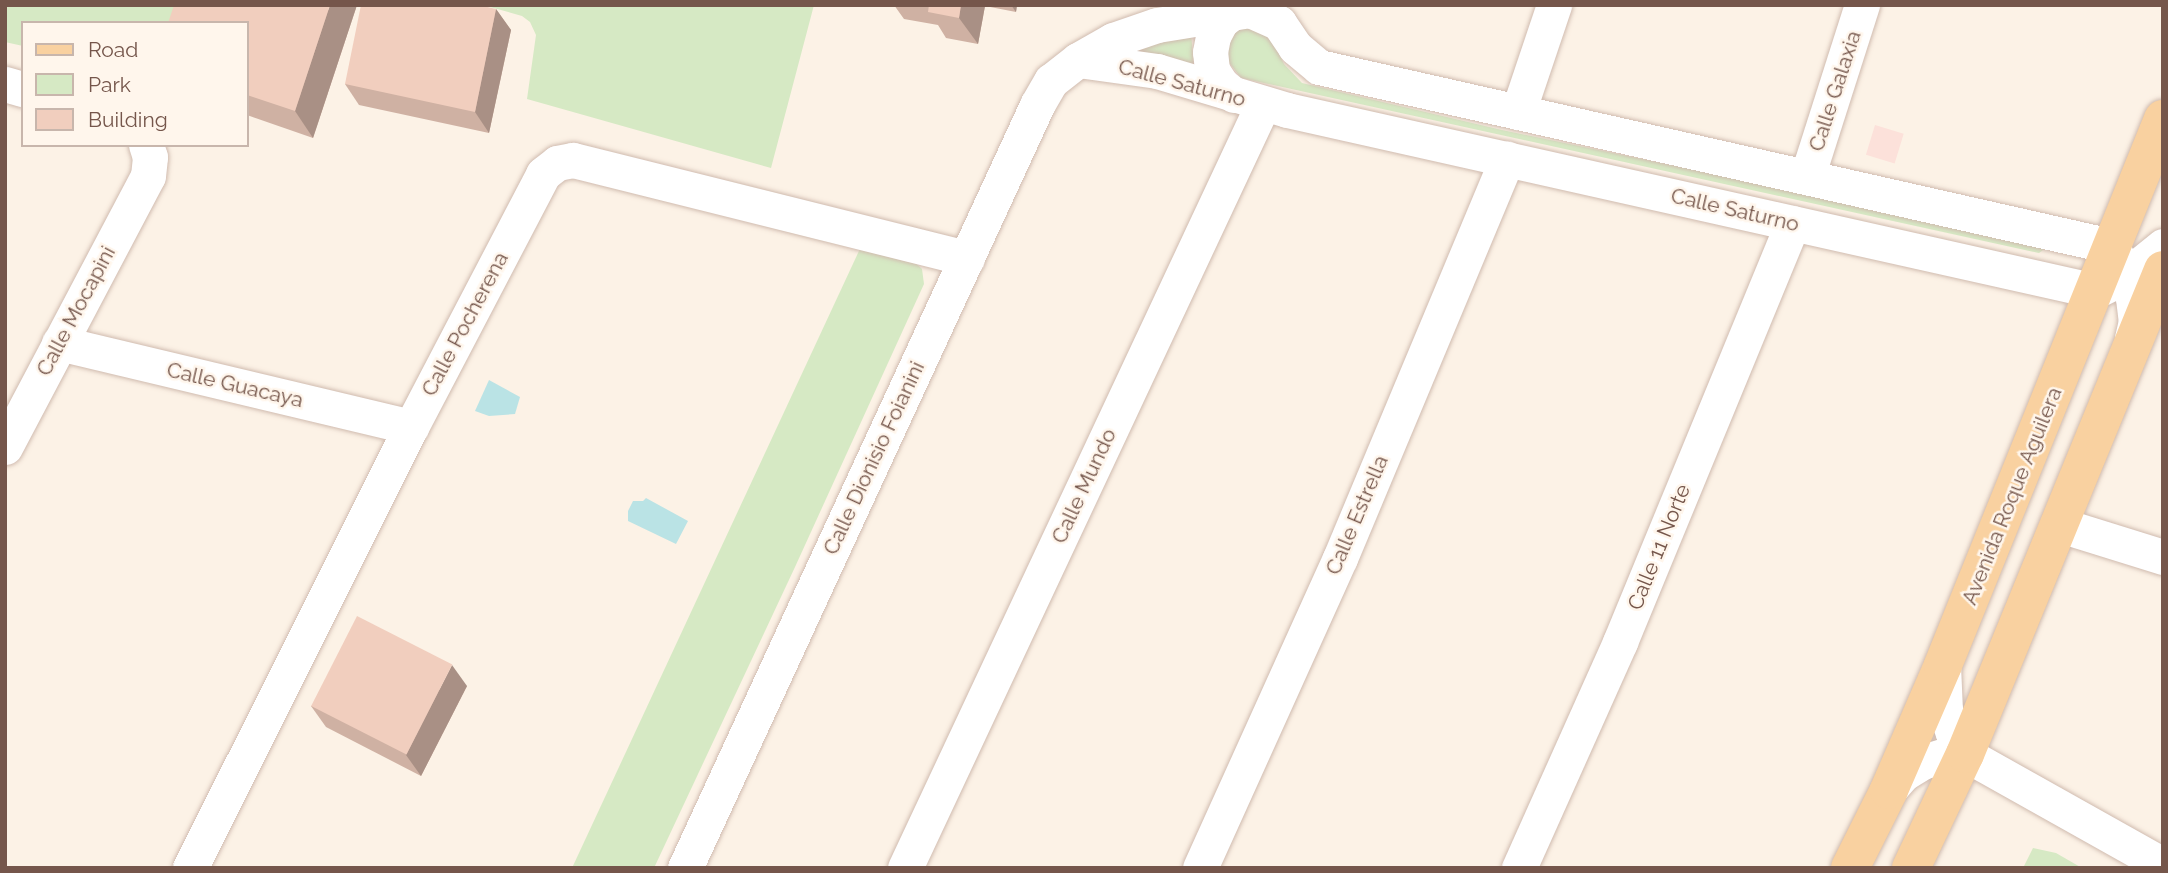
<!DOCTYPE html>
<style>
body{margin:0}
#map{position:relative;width:2168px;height:873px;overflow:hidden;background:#fcf2e6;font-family:Raleway,sans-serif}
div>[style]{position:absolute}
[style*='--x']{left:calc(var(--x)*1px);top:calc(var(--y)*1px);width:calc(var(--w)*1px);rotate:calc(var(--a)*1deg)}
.commercial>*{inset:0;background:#fce1da;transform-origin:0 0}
.green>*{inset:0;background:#d6e9c4}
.water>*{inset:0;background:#bae3e5}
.roads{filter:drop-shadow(0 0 2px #d0bbaf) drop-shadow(0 0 2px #d0bbaf)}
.minor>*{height:35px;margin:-17.5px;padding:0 17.5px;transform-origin:17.5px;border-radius:17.5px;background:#fff}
.major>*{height:38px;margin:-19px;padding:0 19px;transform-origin:19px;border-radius:19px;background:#f9d1a0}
.wall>*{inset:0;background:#cfb1a3}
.shaded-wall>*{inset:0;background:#a99085}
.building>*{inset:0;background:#f1cebe;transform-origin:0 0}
span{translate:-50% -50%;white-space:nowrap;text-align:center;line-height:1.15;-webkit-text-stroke:5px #fff6ec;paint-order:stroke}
.street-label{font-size:21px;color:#75564b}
.frame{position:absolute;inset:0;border:7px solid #75564b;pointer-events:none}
.legend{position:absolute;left:21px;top:21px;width:228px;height:126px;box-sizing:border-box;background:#fff6ec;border:2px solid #c8b6ac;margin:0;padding:9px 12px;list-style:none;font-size:21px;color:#75564b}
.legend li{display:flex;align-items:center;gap:14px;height:35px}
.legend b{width:35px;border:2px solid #c8b6ac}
</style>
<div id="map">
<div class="commercial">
<div style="left:1875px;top:125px;width:30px;height:31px;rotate:17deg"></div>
</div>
<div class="green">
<div style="clip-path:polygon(5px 5px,189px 5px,184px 23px,23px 23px,23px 46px,5px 42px)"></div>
<div style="clip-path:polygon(483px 5px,814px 5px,771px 168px,527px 99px,536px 35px,530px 22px,522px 16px)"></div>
<div style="clip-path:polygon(1253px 24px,1272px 40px,1284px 64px,1302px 83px,1502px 130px,2037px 241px,2046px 248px,2039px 253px,1241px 78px,1228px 61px,1225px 49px,1234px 28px)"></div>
<div style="clip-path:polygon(1191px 33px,1194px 67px,1141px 53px,1137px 49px)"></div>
<div style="clip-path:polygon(865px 238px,901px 249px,922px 269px,924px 284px,795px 567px,654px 868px,572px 868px)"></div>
<div style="clip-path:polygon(2033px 848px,2056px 853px,2082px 868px,2023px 868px)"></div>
</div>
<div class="water">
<div style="clip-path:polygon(489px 380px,520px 397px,515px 414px,489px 416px,475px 411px)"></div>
<div style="clip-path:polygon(646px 498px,688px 521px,676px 544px,628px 521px,628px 511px,633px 501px,643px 501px)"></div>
</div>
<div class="roads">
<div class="minor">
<div style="--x:1078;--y:60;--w:80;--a:7.9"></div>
<div style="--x:1157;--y:71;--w:136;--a:16.7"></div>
<div style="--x:1287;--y:110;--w:829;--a:12.61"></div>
<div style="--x:2096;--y:291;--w:35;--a:-27"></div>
<div style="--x:2127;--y:275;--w:46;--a:-38.9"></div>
<div style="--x:5;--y:84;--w:19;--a:16"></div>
<div style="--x:1234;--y:95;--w:17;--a:-140"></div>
<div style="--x:1221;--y:84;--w:17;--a:-123"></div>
<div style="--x:1212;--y:70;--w:18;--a:-96"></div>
<div style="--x:1210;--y:52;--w:16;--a:-79"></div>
<div style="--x:1213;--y:36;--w:17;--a:-62"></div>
<div style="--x:1221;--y:21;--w:26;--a:-37"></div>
<div style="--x:1518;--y:112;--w:113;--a:-71.4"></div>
<div style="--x:1807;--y:177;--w:181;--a:-72.3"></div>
<div style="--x:59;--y:343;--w:362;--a:13.4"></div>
<div style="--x:5;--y:447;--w:306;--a:-62.2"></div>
<div style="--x:148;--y:176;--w:19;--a:-84"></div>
<div style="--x:150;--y:157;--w:13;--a:-108"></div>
<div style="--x:2060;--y:525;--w:108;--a:17.3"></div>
<div style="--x:1943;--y:665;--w:45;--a:87.5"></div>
<div style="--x:1945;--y:710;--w:24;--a:71"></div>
<div style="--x:1953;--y:733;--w:24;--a:60"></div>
<div style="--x:1965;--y:754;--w:227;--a:29.3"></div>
<div style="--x:1889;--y:790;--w:21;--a:-49"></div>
<div style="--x:1903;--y:774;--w:22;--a:-32"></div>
<div style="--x:1922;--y:762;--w:22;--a:-16"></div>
<div style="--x:1943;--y:756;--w:22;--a:-5"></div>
<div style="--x:190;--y:868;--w:493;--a:-63.4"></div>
<div style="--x:411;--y:427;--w:285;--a:-62.4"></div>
<div style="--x:543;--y:174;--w:18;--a:-38"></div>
<div style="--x:557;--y:163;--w:16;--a:-11"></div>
<div style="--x:573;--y:160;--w:406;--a:14"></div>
<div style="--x:685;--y:868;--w:840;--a:-65.23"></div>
<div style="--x:1037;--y:105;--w:28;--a:-60"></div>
<div style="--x:1051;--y:81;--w:34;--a:-38"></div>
<div style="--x:1078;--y:60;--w:40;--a:-29.7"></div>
<div style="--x:1113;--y:40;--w:46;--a:-18.8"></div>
<div style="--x:1157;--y:25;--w:94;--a:-9.2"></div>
<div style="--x:1250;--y:10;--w:32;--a:24"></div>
<div style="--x:1279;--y:23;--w:29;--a:56"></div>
<div style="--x:1295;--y:47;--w:31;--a:40"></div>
<div style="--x:1319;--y:67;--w:812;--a:12.74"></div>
<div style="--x:2111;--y:246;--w:33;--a:61"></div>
<div style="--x:2127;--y:275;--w:24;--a:75"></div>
<div style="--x:2133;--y:298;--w:23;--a:83"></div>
<div style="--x:2136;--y:321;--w:18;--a:103"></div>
<div style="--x:905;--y:868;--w:844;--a:-64.89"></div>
<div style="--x:1200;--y:868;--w:340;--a:-65.7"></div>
<div style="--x:1340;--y:558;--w:433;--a:-67.3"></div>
<div style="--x:1519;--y:868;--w:248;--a:-65.9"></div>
<div style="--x:1620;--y:642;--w:453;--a:-67.6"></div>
</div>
<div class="major">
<div style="--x:1850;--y:868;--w:87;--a:-63.4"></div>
<div style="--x:1889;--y:790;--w:136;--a:-66.6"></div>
<div style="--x:1943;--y:665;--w:589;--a:-68.05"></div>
<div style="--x:1911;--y:868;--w:126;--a:-64.7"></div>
<div style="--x:1965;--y:754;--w:523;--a:-67.75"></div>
</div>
</div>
<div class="wall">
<div style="clip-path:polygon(357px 5px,313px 138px,247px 115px,247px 23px)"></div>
<div style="clip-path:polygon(894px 5px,1017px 5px,1016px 12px,985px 6px,978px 44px,946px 38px,938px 25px,904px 19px)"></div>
<div style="clip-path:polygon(496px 9px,511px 30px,489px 133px,359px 105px,345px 84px)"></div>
<div style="clip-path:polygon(467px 686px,421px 776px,326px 727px,311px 706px)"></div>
</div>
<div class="shaded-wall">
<div style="clip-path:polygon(330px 5px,357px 5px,313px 138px,295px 111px)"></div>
<div style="clip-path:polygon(961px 5px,985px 6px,978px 44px,959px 18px)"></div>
<div style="clip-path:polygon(1011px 5px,1017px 5px,1016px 12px)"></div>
<div style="clip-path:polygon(496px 9px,511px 30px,489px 133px,475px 112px)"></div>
<div style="clip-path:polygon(452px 665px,467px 686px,421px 776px,406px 755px)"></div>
</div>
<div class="building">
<div style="clip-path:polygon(174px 5px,330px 5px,295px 111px,247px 95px,247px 23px,168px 23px)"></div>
<div style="clip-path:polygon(361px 5px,479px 5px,496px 9px,475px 112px,345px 84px)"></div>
<div style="clip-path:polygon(929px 5px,961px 5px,959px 18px,928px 12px)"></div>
<div style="left:357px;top:616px;width:107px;height:101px;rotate:27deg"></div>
</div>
<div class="street-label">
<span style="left:1182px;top:83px;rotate:15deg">Calle Saturno</span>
<span style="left:1835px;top:91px;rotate:-72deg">Calle Galaxia</span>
<span style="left:1735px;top:210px;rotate:13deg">Calle Saturno</span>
<span style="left:76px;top:311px;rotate:-62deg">Calle Mocapini</span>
<span style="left:465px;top:324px;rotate:-62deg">Calle Pocherena</span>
<span style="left:235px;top:385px;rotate:13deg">Calle Guacaya</span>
<span style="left:874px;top:458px;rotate:-65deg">Calle Dionisio Foianini</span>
<span style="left:1084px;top:486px;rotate:-65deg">Calle Mundo</span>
<span style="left:2012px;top:496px;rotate:-68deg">Avenida Roque Aguilera</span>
<span style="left:1357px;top:515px;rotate:-67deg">Calle Estrella</span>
<span style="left:1659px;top:547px;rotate:-68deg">Calle 11 Norte</span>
</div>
<div class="frame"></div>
<ul class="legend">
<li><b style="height:9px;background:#f9d1a0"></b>Road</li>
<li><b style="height:19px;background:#d6e9c4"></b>Park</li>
<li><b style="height:19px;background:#f1cebe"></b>Building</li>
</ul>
</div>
